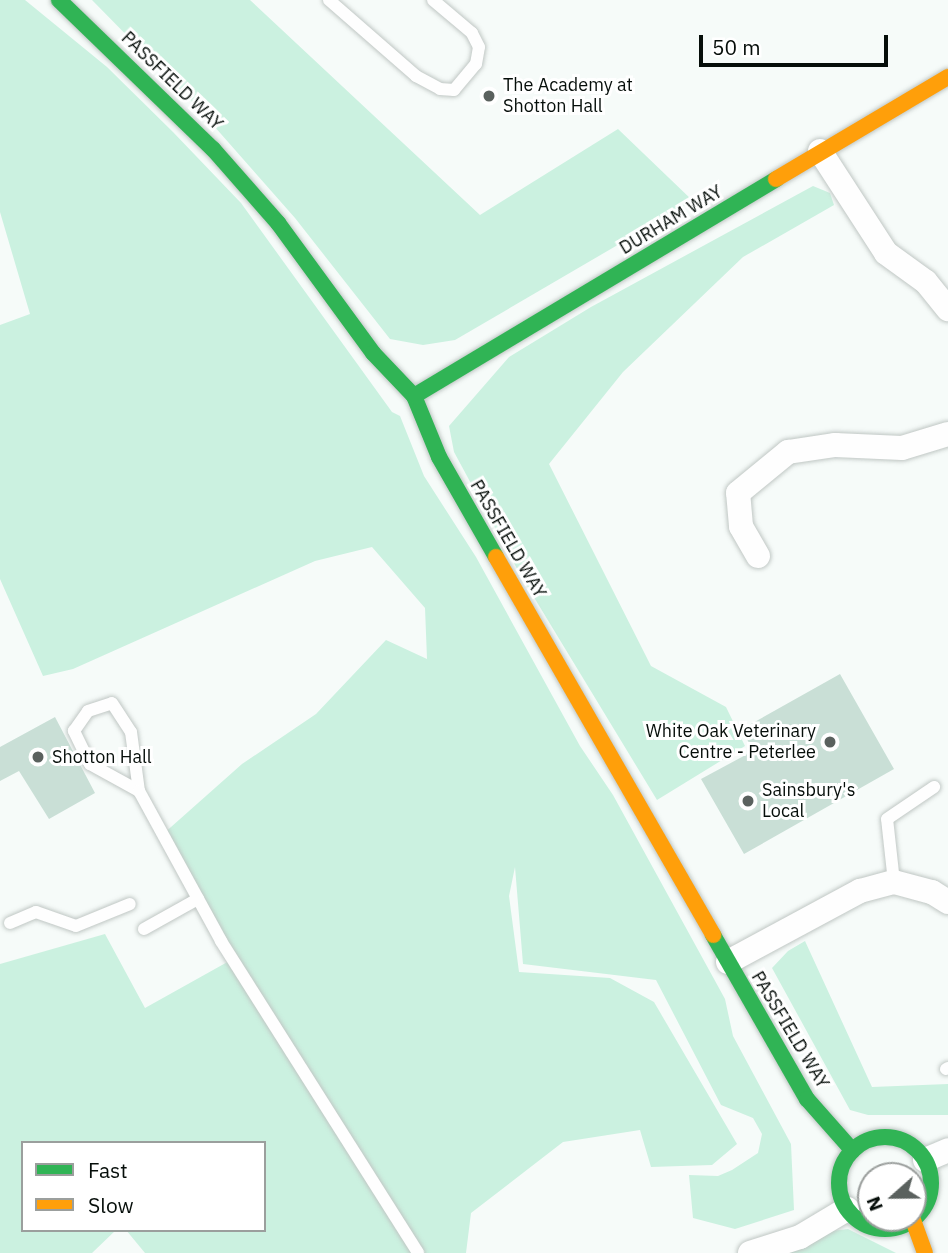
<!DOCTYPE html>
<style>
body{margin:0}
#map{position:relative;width:948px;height:1253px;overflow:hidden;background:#f6fbf9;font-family:"IBM Plex Sans",sans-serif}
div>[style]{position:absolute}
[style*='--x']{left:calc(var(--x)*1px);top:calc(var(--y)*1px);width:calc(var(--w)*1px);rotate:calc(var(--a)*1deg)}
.green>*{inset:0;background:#cbf1e0}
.building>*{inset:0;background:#c9dfd6}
.roads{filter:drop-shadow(0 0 2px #c0c7c4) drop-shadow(0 0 2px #c0c7c4)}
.lane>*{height:12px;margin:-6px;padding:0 6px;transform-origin:6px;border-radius:6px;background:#fefefe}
.street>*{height:24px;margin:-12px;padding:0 12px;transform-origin:12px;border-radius:12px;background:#fefefe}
.fast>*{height:16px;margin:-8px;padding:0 8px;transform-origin:8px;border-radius:8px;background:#30b455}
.fast>.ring{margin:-8px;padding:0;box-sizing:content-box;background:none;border:16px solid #30b455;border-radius:50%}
.slow>*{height:16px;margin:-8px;padding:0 8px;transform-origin:8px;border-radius:8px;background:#ff9f0a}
.dots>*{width:19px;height:19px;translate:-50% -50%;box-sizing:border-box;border:4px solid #fff;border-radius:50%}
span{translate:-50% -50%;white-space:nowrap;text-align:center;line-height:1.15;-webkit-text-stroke:6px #fff;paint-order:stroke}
.street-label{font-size:18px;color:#060e0a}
.poi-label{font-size:18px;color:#060e0a}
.left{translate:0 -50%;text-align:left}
.right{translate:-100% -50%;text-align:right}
.legend{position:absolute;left:21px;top:1141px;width:245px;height:91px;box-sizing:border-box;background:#fff;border:2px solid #9b9f9d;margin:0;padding:9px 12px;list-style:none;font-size:21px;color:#060e0a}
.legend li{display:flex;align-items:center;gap:14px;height:35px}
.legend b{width:35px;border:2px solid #9b9f9d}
.north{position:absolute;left:857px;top:1162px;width:70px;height:70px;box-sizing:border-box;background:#fff;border:2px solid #9b9f9d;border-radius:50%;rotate:249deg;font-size:19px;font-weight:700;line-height:28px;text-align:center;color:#060e0a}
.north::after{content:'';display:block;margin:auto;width:24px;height:32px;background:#5a615e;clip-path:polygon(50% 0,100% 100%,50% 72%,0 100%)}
.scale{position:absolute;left:699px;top:35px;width:189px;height:32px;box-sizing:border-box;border:4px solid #060e0a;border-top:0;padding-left:9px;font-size:21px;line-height:24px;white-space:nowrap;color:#060e0a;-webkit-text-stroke:5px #fff;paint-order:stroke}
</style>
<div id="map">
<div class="green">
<div style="clip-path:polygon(0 0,25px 0,107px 67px,173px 132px,241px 203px,392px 412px,400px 416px,424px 476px,476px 557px,580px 746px,613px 795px,725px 999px,733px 1036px,791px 1144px,794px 1210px,735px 1229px,693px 1218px,689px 1175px,718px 1176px,732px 1170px,758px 1153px,762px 1134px,753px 1118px,721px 1105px,656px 980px,523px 964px,515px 867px,509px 896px,519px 972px,610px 978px,654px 1002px,737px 1144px,712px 1165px,651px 1167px,640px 1130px,563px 1142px,471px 1213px,466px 1253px,145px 1253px,126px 1230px,264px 1230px,264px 1143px,23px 1143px,23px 1230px,116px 1230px,92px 1253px,0 1253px,0 964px,105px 934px,145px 1008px,231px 960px,162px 835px,242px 764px,316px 714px,386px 640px,427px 659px,425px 608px,372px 547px,315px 561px,73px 669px,43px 676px,0 579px,0 325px,30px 314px,0 212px)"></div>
<div style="clip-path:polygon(92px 0,250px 0,480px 215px,618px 129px,693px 201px,455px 340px,423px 345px,390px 339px,295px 218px,199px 109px)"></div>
<div style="clip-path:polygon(813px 186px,830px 193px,834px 205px,743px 257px,623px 372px,549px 464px,651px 666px,726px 707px,745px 746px,657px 800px,521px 576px,454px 452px,449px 426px,509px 357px,591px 307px)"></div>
<div style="clip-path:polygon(805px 941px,872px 1087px,948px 1084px,948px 1115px,868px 1115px,850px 1110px,772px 968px,788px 951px)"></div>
<div style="clip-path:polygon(848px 1229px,896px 1253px,783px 1253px,832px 1231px)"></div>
</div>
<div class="building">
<div style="clip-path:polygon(840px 674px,894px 769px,744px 854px,701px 779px,753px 751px,742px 729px)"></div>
<div style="clip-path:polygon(55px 717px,95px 793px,49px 819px,19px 771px,0 781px,0 747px)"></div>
</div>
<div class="roads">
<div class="lane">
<div style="--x:329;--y:0;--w:116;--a:41.1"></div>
<div style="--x:416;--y:76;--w:27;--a:28"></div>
<div style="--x:440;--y:89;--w:14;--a:4"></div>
<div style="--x:454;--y:90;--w:34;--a:-50"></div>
<div style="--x:476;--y:64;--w:17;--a:-80"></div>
<div style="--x:479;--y:47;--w:16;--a:-117"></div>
<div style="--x:472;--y:33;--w:51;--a:-139.8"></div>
<div style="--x:139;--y:791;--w:56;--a:-151.1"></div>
<div style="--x:90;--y:764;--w:37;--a:-116"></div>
<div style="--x:74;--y:731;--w:24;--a:-55"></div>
<div style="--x:88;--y:711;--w:25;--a:-18"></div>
<div style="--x:112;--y:703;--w:35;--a:57"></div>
<div style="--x:131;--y:732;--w:60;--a:82.3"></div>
<div style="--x:139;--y:791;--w:171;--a:61.3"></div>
<div style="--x:221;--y:941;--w:369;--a:57.7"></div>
<div style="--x:894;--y:882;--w:63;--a:-96.3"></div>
<div style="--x:887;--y:819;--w:57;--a:-34.2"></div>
<div style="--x:10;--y:923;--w:28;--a:-23"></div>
<div style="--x:36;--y:912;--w:42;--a:19.3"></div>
<div style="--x:76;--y:926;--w:58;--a:-22.2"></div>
<div style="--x:144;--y:929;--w:62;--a:-29.1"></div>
<div style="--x:946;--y:1069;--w:2;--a:-27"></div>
</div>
<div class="street">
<div style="--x:820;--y:151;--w:121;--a:57.1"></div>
<div style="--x:886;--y:253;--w:49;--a:35.9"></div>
<div style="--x:926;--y:282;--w:35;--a:51"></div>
<div style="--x:758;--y:556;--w:34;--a:-120"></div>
<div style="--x:741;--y:526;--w:33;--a:-95"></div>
<div style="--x:738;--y:493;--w:65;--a:-39.4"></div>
<div style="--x:788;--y:452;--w:48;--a:-8.5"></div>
<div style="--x:835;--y:445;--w:67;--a:2.6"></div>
<div style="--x:902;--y:448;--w:48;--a:-16.9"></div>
<div style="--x:728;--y:962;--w:150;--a:-28.3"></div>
<div style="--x:860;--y:891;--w:35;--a:-15"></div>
<div style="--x:894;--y:882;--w:39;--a:15"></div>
<div style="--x:932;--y:892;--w:19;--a:32"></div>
<div style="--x:925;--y:1160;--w:25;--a:-23"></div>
<div style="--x:750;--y:1253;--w:52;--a:-17.7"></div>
<div style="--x:800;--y:1237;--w:55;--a:-30.8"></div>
</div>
<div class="fast">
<div style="--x:59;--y:0;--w:214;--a:44.1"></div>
<div style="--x:213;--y:149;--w:98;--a:48.7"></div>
<div style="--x:278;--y:223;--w:161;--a:53.8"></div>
<div style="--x:373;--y:353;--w:59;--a:46.4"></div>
<div style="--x:414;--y:396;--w:66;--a:67.7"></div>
<div style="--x:439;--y:457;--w:115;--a:60.3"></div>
<div style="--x:414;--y:396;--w:422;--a:-30.9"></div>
<div style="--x:713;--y:935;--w:189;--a:60.2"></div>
<div style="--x:807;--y:1099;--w:69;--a:48.5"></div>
<div class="ring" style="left:839px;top:1137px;width:76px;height:76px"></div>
</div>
<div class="slow">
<div style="--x:776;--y:179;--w:200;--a:-30.7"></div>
<div style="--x:496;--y:557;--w:436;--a:60.1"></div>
<div style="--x:913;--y:1220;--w:35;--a:70"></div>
</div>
</div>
<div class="dots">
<div style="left:489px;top:96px;background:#5a615e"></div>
<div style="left:830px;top:742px;background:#5a615e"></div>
<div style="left:38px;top:757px;background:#5a615e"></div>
<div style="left:748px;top:801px;background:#5a615e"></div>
</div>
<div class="street-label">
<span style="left:172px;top:81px;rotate:44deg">PASSFIELD WAY</span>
<span style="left:671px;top:220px;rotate:-31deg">DURHAM WAY</span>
<span style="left:508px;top:539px;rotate:60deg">PASSFIELD WAY</span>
<span style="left:790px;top:1030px;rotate:59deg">PASSFIELD WAY</span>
</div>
<div class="poi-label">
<span class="left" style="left:503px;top:96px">The Academy at<br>Shotton Hall</span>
<span class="right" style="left:816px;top:742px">White Oak Veterinary<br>Centre - Peterlee</span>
<span class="left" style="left:52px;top:757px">Shotton Hall</span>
<span class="left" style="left:762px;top:801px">Sainsbury's<br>Local</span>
</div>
<ul class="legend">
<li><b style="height:9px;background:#30b455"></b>Fast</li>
<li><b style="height:9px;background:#ff9f0a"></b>Slow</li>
</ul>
<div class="north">N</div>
<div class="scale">50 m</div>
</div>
